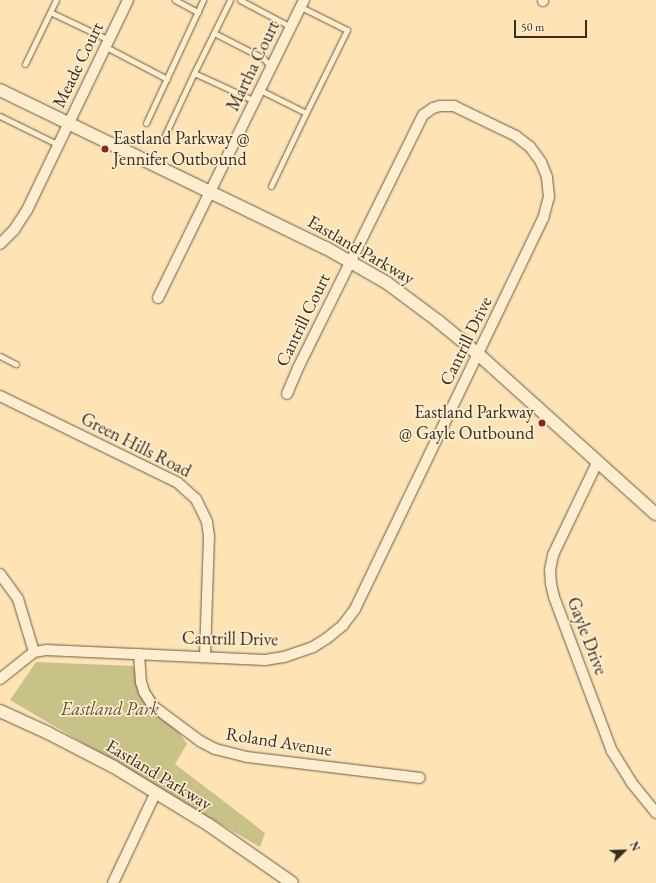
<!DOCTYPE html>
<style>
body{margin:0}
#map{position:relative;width:656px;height:883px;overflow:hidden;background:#fee4b5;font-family:"EB Garamond",serif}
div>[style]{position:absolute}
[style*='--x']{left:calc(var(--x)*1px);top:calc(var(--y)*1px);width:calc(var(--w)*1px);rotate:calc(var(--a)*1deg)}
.green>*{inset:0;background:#c8c188}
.roads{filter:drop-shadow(0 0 1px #695b46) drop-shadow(0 0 1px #695b46)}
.service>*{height:5px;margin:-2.5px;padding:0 2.5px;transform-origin:2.5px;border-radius:2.5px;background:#feedcf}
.minor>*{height:10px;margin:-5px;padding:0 5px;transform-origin:5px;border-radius:5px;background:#feedcf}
.tertiary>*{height:12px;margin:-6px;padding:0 6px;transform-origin:6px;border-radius:6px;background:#feedcf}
.dots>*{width:11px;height:11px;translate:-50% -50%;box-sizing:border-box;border:2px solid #feedcf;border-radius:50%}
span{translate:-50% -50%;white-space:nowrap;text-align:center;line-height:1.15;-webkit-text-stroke:3.5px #feedcf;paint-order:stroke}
.street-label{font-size:18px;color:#372d21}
.poi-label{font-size:18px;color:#372d21}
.left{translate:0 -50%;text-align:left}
.right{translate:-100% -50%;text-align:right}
.park-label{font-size:18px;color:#5b523b;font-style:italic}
.north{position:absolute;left:604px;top:831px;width:40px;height:40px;-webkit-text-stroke:3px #feedcf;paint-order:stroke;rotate:67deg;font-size:11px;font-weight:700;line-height:16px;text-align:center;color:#372d21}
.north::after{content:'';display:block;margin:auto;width:14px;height:18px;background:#372d21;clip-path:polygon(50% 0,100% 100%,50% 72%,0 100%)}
.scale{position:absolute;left:514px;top:20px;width:73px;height:18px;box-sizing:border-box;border:2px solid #372d21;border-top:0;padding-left:5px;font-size:12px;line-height:14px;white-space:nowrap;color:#372d21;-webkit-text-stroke:3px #feedcf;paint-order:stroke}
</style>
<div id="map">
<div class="green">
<div style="clip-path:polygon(36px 662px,133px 666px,187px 744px,175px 764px,265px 833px,260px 847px,10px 700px)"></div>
</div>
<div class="roads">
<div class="service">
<div style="--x:175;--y:0;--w:26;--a:28"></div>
<div style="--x:240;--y:0;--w:58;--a:27.9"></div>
<div style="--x:50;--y:12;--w:65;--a:25.4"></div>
<div style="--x:214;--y:33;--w:55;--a:27"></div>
<div style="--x:263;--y:58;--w:12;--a:48"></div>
<div style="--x:106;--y:47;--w:69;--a:27.7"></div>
<div style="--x:25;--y:64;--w:71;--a:-64.2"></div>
<div style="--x:194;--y:73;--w:81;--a:-63.7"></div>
<div style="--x:260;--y:90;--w:51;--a:26.6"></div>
<div style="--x:306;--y:113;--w:93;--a:-63.7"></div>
<div style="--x:347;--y:30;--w:51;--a:-153.4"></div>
<div style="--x:0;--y:116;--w:66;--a:26.2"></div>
<div style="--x:146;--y:123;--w:136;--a:-65.1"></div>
<div style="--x:164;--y:137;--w:71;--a:-64.9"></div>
<div style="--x:194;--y:73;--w:67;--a:24.7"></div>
<div style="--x:271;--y:186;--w:81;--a:-64.4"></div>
<div style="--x:0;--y:356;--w:18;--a:27"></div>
</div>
<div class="minor">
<div style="--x:543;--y:0;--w:1;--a:90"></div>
<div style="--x:0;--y:244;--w:20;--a:-45"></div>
<div style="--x:14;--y:230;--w:24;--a:-57"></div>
<div style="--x:27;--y:210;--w:233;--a:-64.3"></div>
<div style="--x:158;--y:298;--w:332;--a:-63.9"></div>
<div style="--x:0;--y:396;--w:198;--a:26"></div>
<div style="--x:178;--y:483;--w:24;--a:42"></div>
<div style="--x:196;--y:499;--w:25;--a:64"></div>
<div style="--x:207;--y:522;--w:14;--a:82"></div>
<div style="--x:209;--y:536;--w:121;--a:91.9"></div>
<div style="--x:597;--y:463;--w:102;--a:115.6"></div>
<div style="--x:553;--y:555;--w:15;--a:101"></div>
<div style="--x:550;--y:570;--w:14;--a:86"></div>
<div style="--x:551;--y:584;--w:13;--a:77"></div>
<div style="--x:554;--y:597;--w:165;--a:69.4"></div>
<div style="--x:612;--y:751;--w:36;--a:58"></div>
<div style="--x:631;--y:782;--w:40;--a:51"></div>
<div style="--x:0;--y:574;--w:31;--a:54"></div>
<div style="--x:18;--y:599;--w:55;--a:73.2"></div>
<div style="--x:139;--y:654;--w:28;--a:86"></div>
<div style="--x:141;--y:682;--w:10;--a:73"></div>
<div style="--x:144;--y:692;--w:17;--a:57"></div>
<div style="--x:153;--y:706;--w:59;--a:36.7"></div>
<div style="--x:200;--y:741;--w:17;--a:28"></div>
<div style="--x:215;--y:749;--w:33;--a:14"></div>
<div style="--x:247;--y:757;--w:174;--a:6.9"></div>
<div style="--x:0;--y:679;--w:43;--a:-38.5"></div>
<div style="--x:34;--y:652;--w:12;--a:-9"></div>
<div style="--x:46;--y:650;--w:219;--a:2.6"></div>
<div style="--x:265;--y:660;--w:19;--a:-9"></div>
<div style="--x:284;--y:657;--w:31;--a:-19"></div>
<div style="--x:313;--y:647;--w:15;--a:-32"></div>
<div style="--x:326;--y:639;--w:22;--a:-39"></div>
<div style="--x:343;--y:625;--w:20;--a:-53"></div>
<div style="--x:355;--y:609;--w:433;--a:-64.3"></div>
<div style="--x:543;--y:219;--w:23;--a:-75"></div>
<div style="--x:549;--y:197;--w:20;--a:-96"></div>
<div style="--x:547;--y:177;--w:16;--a:-112"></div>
<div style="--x:541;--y:162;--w:19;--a:-126"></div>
<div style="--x:530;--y:147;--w:18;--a:-142"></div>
<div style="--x:516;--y:136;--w:69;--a:-154.2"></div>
<div style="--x:454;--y:106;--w:14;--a:180"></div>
<div style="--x:440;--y:106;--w:7;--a:164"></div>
<div style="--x:433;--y:108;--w:12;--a:145"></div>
<div style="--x:423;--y:115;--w:282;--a:116.3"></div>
<div style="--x:298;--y:368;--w:28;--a:113"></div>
<div style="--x:113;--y:883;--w:101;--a:-64.7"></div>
</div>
<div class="tertiary">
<div style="--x:0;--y:90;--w:362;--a:25.9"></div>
<div style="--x:326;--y:248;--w:70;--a:29.8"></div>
<div style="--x:387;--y:283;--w:64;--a:36.7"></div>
<div style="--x:438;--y:321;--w:52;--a:39.5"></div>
<div style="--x:478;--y:354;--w:239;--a:42"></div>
<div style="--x:0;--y:711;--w:53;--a:24.6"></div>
<div style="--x:48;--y:733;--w:74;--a:27.3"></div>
<div style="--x:114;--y:767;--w:111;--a:31.4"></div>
<div style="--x:209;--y:825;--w:101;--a:34.9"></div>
</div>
</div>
<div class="dots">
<div style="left:105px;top:149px;background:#8f2418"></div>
<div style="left:542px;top:423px;background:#8f2418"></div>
</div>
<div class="street-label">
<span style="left:78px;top:65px;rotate:-64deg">Meade Court</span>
<span style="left:253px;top:66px;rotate:-64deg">Martha Court</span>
<span style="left:361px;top:250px;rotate:30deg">Eastland Parkway</span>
<span style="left:303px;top:320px;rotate:-64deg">Cantrill Court</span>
<span style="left:466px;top:341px;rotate:-64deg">Cantrill Drive</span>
<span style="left:136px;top:445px;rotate:27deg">Green Hills Road</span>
<span style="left:587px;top:636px;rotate:69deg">Gayle Drive</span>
<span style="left:230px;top:639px;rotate:1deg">Cantrill Drive</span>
<span style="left:279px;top:742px;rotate:9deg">Roland Avenue</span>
<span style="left:159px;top:775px;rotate:31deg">Eastland Parkway</span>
</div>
<div class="poi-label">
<span class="left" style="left:113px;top:149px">Eastland Parkway @<br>Jennifer Outbound</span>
<span class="right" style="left:534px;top:423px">Eastland Parkway<br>@ Gayle Outbound</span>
</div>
<div class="park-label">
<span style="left:110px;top:709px">Eastland Park</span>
</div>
<div class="north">N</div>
<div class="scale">50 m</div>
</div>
